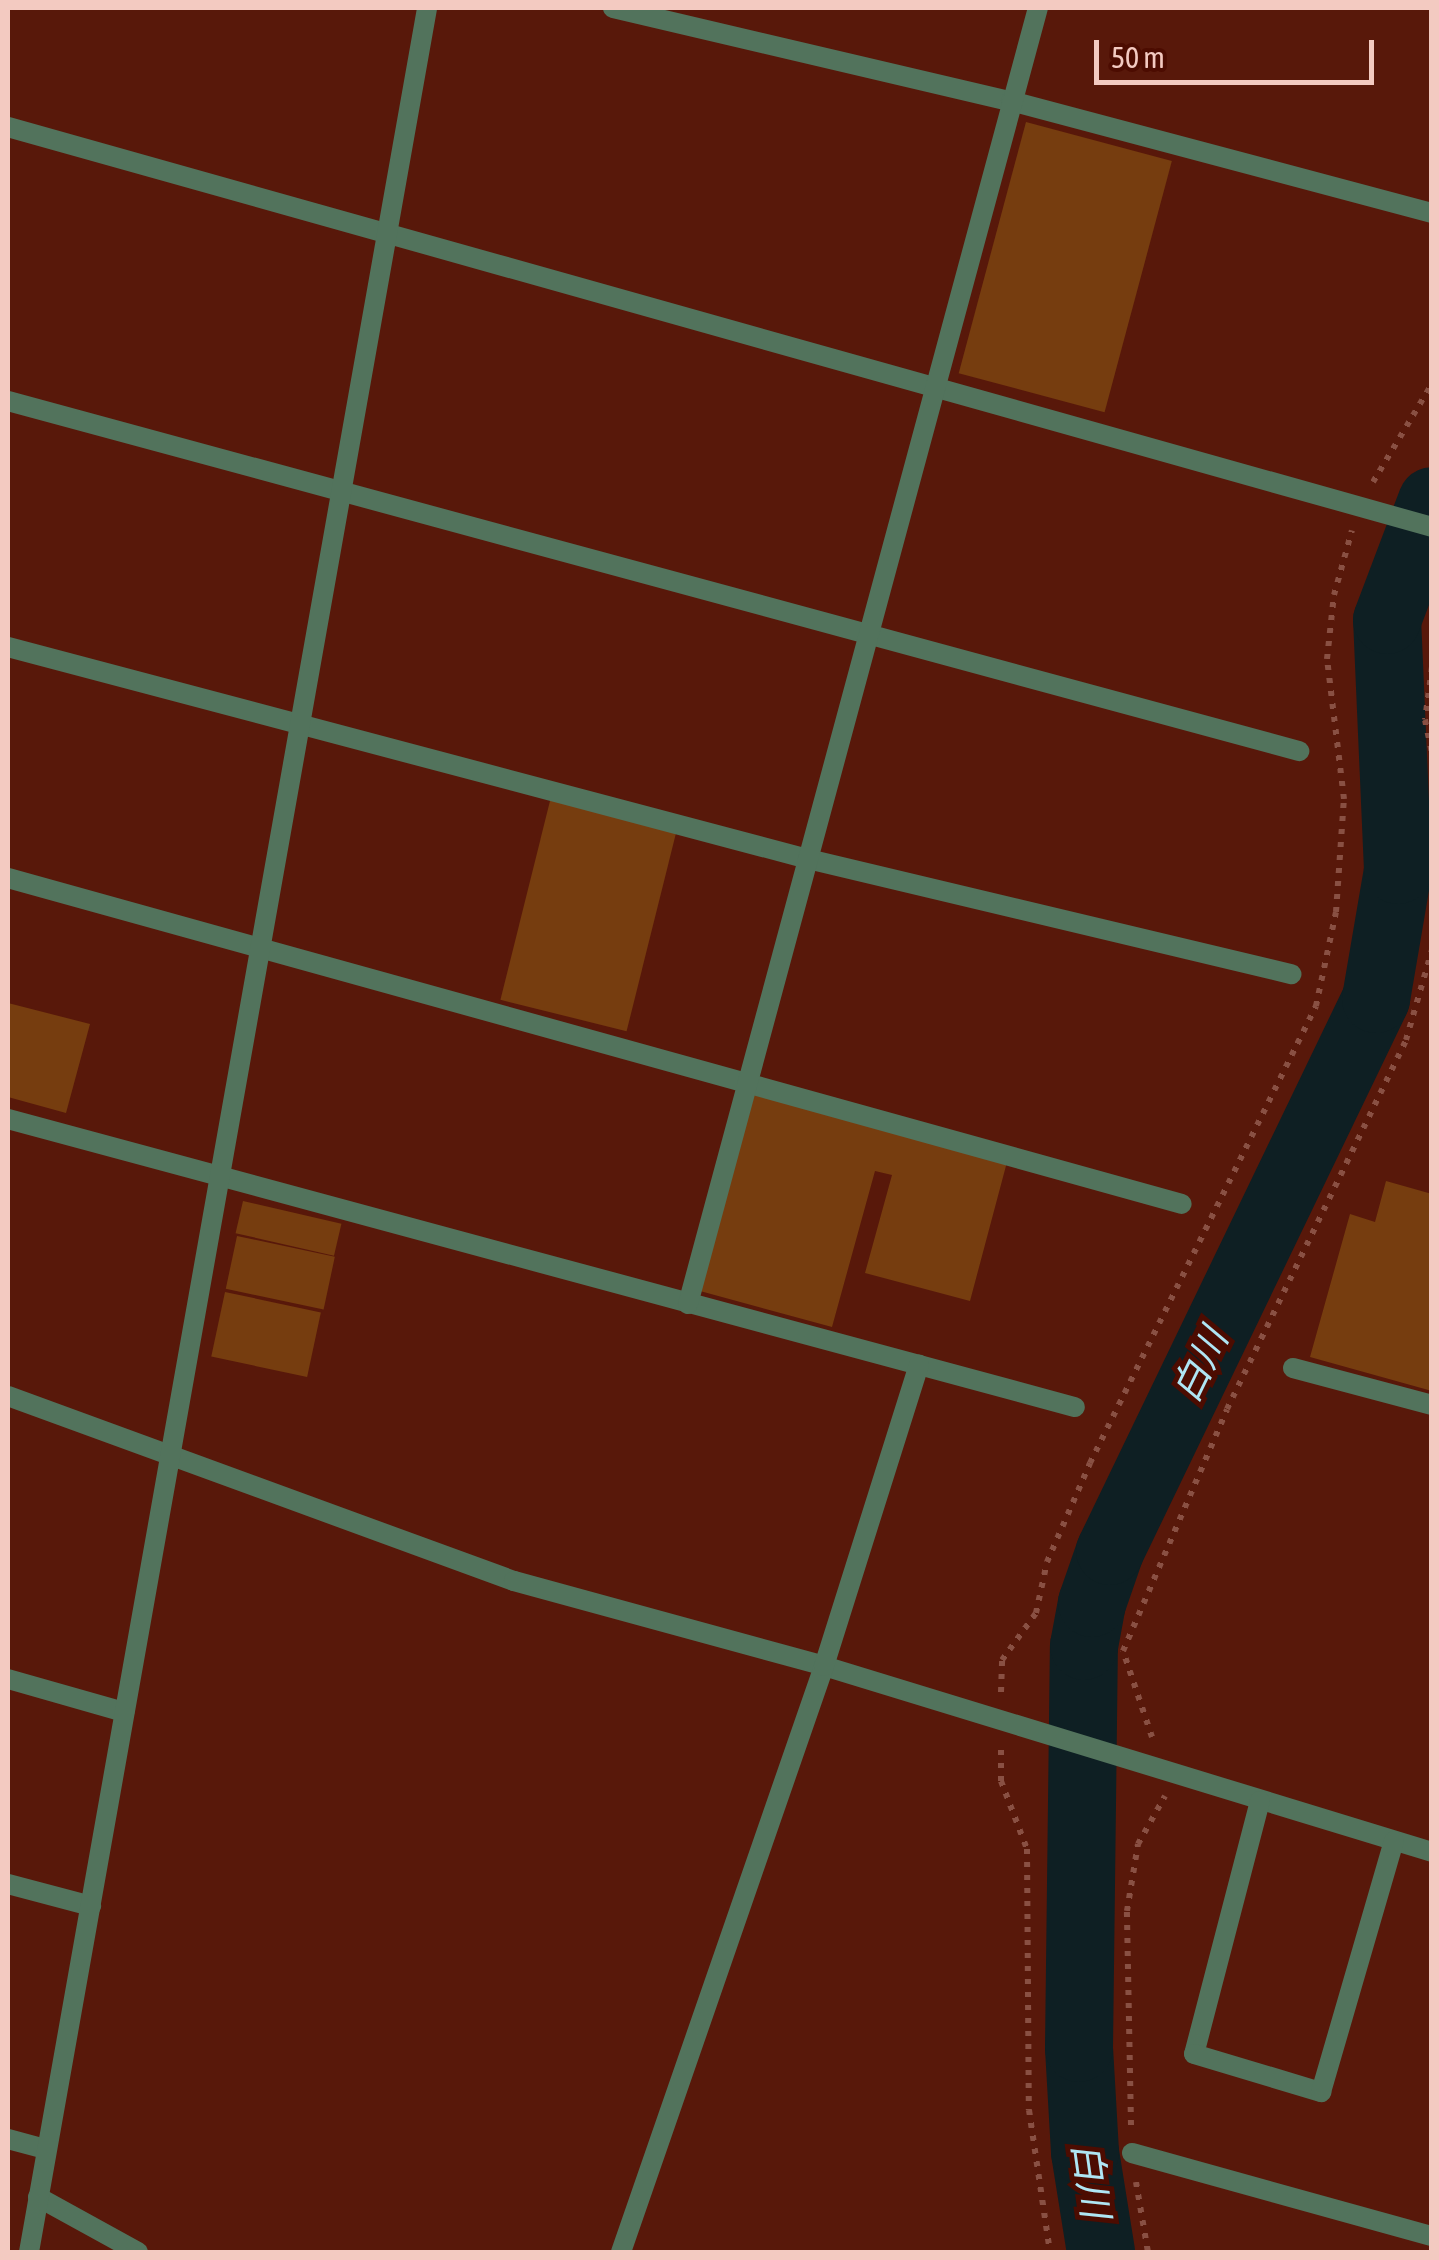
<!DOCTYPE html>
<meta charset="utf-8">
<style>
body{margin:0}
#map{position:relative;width:1439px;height:2260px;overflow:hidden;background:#58180a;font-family:"Asap Condensed","Noto Sans JP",sans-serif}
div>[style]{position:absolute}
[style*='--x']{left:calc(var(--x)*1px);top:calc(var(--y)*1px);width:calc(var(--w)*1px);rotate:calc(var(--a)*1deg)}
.river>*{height:68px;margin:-34px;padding:0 34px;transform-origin:34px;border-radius:34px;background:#0e1f23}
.building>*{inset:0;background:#763d0f;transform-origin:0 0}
.path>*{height:6px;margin-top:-3px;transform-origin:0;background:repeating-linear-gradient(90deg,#895043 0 5px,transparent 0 13px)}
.street>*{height:20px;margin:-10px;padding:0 10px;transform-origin:10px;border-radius:10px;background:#52735c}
span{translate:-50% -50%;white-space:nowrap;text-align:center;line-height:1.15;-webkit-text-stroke:10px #4c0c01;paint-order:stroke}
.water-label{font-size:38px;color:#afe6f4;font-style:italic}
.frame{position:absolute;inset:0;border:10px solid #f3cac1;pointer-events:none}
.scale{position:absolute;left:1094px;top:40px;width:280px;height:45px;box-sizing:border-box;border:5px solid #f3cac1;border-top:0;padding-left:12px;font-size:30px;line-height:35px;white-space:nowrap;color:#f3cac1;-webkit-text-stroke:8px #4c0c01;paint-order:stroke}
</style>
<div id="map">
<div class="river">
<div style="--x:1101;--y:2252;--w:101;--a:-99.1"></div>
<div style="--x:1085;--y:2152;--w:104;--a:-93.3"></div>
<div style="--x:1079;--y:2048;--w:402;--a:-89.3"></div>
<div style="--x:1084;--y:1646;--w:44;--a:-79.5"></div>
<div style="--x:1092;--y:1603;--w:55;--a:-70.9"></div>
<div style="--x:1110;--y:1551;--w:613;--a:-64.27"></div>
<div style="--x:1376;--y:999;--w:131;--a:-80.3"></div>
<div style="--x:1398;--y:870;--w:250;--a:-92.5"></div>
<div style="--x:1387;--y:620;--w:127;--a:-69.3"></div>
</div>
<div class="building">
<div style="left:1026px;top:122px;width:151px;height:260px;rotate:15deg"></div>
<div style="left:551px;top:797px;width:130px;height:209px;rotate:14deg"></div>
<div style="clip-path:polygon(8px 1003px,90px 1024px,66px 1113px,8px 1097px)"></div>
<div style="clip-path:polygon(755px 1092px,1007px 1162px,970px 1301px,865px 1273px,892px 1175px,875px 1171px,832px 1327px,700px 1291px)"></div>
<div style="clip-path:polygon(1386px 1181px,1432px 1194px,1432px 1391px,1310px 1357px,1350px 1214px,1375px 1222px)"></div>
<div style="left:243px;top:1201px;width:101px;height:33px;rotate:13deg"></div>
<div style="left:237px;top:1236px;width:100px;height:54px;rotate:12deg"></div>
<div style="left:225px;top:1292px;width:98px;height:66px;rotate:12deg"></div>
</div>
<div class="path">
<div style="--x:1373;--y:482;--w:114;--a:-59"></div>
<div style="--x:1432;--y:667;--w:53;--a:97.5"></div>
<div style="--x:1425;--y:720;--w:33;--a:78"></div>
<div style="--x:1001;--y:1692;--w:32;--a:-88"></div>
<div style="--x:1002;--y:1660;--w:58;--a:-54.1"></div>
<div style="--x:1036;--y:1613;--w:52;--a:-77.8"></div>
<div style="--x:1047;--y:1562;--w:108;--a:-66.5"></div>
<div style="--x:1090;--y:1463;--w:510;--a:-63.69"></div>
<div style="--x:1316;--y:1006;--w:96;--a:-78"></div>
<div style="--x:1336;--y:912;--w:113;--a:-86"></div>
<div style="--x:1344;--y:799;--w:141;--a:-96.9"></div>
<div style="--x:1327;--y:659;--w:64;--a:-83.8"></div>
<div style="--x:1334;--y:595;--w:67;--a:-74.5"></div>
<div style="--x:1152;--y:1737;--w:91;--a:-108.6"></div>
<div style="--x:1123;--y:1651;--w:263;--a:-66.7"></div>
<div style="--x:1227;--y:1409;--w:410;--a:-64.1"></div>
<div style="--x:1406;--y:1040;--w:94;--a:-73.9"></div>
<div style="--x:1001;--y:1750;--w:31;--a:90"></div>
<div style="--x:1001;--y:1781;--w:73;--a:69.1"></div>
<div style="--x:1027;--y:1849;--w:261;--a:89.6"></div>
<div style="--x:1029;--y:2110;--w:144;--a:81.6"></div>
<div style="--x:1131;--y:2125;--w:214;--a:-91.1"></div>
<div style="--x:1127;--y:1911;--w:68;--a:-80.7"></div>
<div style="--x:1138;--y:1844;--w:55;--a:-60.6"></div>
<div style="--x:1136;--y:2182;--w:71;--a:80.3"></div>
</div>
<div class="street">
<div style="--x:613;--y:8;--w:409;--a:13.2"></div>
<div style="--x:1011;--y:101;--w:436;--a:14.9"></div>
<div style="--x:8;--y:127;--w:1479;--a:15.69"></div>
<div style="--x:8;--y:401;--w:1338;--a:15.17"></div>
<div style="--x:8;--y:647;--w:828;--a:14.84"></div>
<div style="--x:808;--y:859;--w:497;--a:13.4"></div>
<div style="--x:8;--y:878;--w:1218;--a:15.52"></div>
<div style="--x:8;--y:1119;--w:1105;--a:15.11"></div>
<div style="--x:688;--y:1304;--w:1342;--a:-74.89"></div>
<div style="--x:1293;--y:1368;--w:144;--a:14.9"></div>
<div style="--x:8;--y:1396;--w:539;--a:20.08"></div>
<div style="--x:514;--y:1581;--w:321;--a:15.3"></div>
<div style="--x:824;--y:1666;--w:636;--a:17.01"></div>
<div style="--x:8;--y:1679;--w:121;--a:15.9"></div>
<div style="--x:1260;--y:1801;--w:261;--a:104.6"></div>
<div style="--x:1194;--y:2054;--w:133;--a:16.7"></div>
<div style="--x:1321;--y:2092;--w:261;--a:-73.8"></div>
<div style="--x:8;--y:1884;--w:86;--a:14.8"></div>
<div style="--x:8;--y:2139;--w:39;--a:15"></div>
<div style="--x:1132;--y:2153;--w:311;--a:15.5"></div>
<div style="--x:38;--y:2197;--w:114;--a:28.8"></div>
<div style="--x:29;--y:2252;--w:2279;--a:-79.94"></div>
<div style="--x:621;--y:2252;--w:620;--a:-70.89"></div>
<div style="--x:824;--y:1666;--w:316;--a:-72.5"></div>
</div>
<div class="water-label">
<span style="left:1200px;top:1365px;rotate:-64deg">白川</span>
<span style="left:1091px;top:2180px;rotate:82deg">白川</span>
</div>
<div class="frame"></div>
<div class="scale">50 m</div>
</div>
